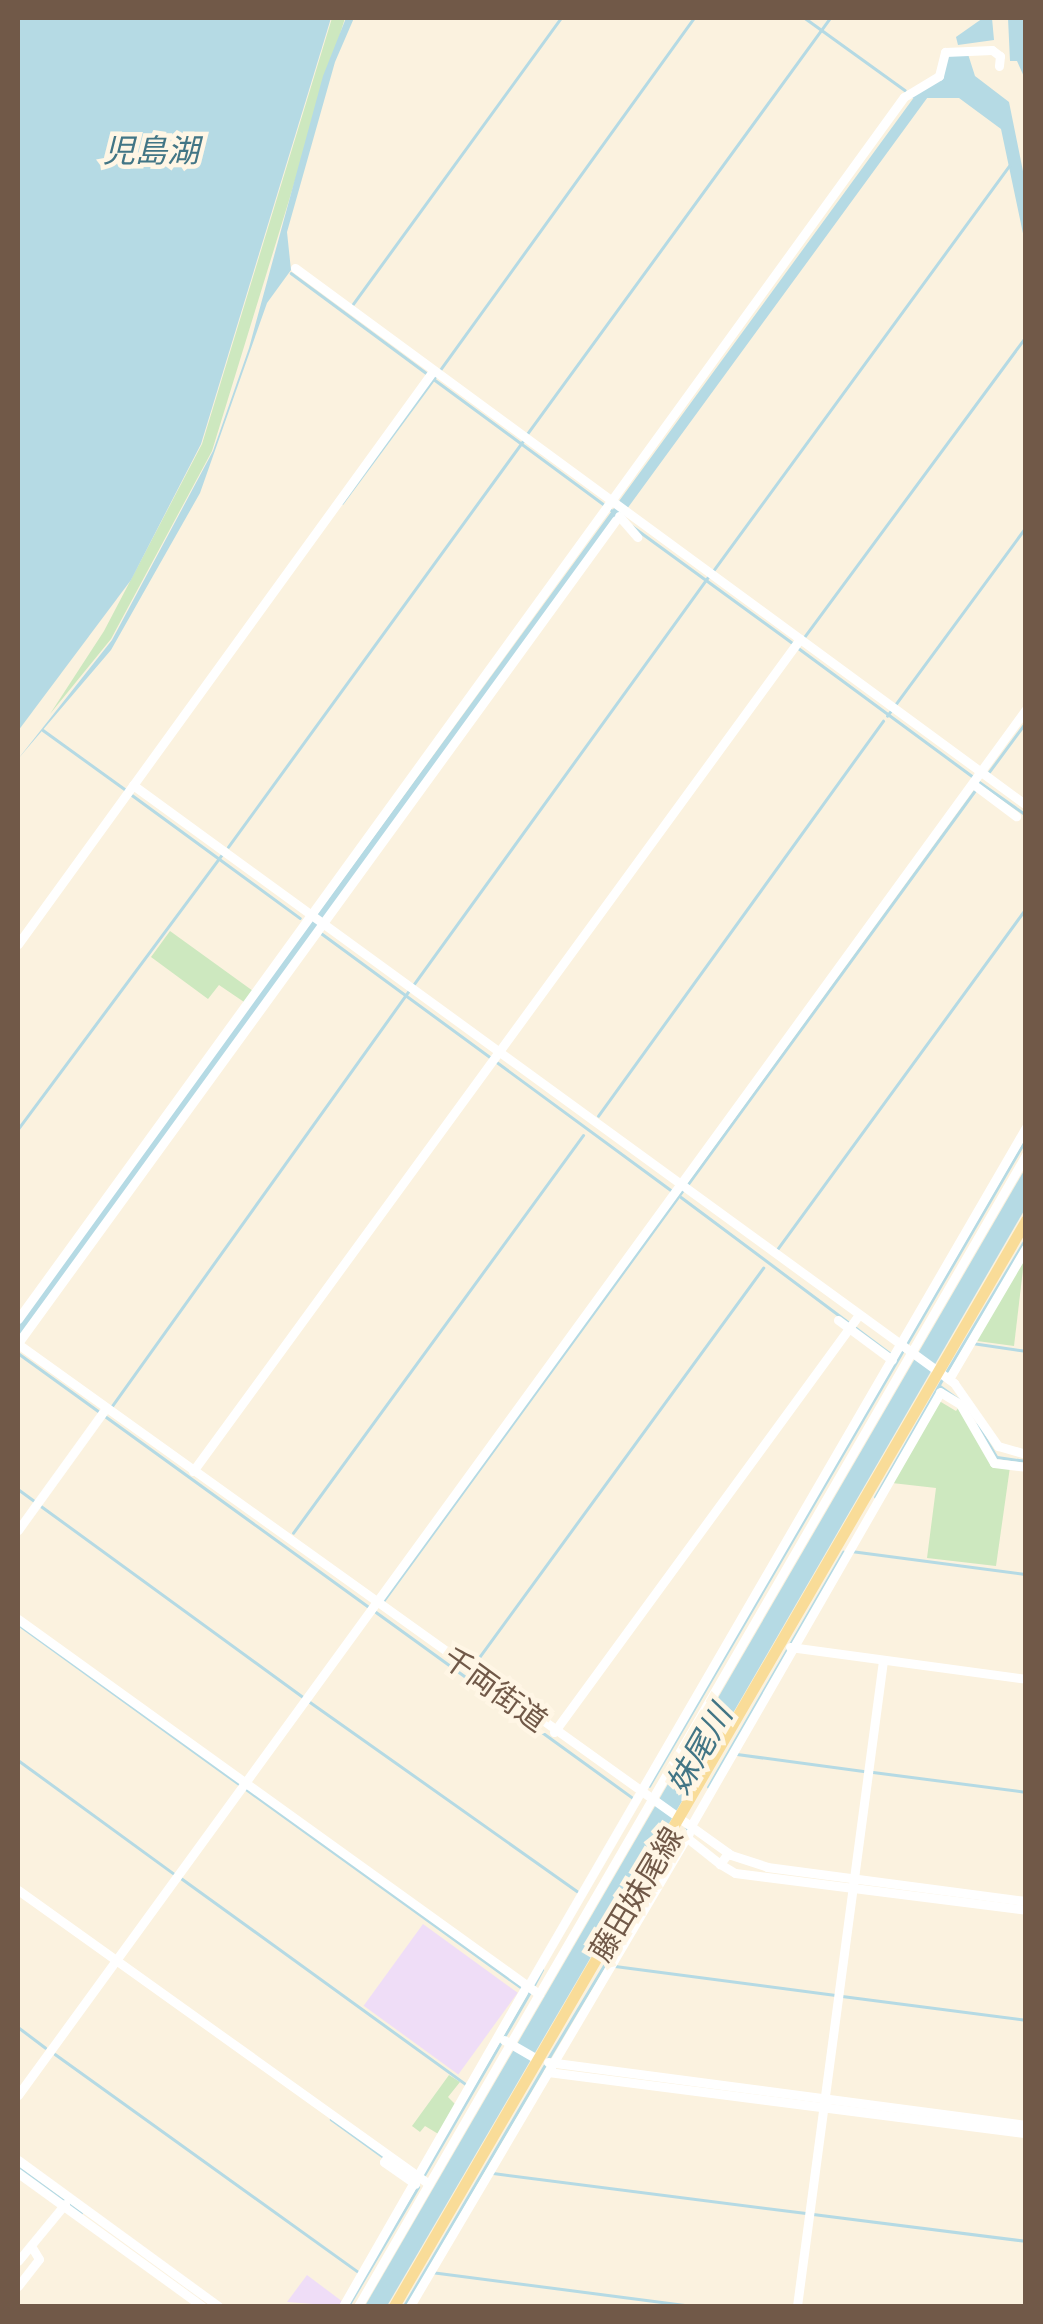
<!DOCTYPE html>
<meta charset="utf-8">
<style>
body{margin:0}
#map{position:relative;width:1043px;height:2324px;overflow:hidden;background:#fbf2df;font-family:Quicksand,"Noto Sans JP",sans-serif}
div>[style]{position:absolute}
[style*='--x']{left:calc(var(--x)*1px);top:calc(var(--y)*1px);width:calc(var(--w)*1px);rotate:calc(var(--a)*1deg)}
.education>*{inset:0;background:#efddf7;transform-origin:0 0}
.green>*{inset:0;background:#cde8bf}
.water>*{inset:0;background:#b5dae4}
.stream>*{height:2.5px;margin:-1.25px;padding:0 1.25px;transform-origin:1.25px;border-radius:1.25px;background:#b5dae4}
.river>*{height:11px;margin:-5.5px;padding:0 5.5px;transform-origin:5.5px;border-radius:5.5px;background:#b5dae4}
.minor>*{height:9px;margin:-4.5px;padding:0 4.5px;transform-origin:4.5px;border-radius:4.5px;background:#fff}
.major>*{height:11px;margin:-5.5px;padding:0 5.5px;transform-origin:5.5px;border-radius:5.5px;background:#f9dc98}
span{translate:-50% -50%;white-space:nowrap;text-align:center;line-height:1.15;-webkit-text-stroke:9px #fff6e5;paint-order:stroke}
.street-label{font-size:30px;color:#715948}
.water-label{font-size:32px;color:#427585;font-style:italic}
.frame{position:absolute;inset:0;border:20px solid #715948;pointer-events:none}
</style>
<div id="map">
<div class="education">
<div style="left:423px;top:1924px;width:117px;height:101px;rotate:36deg"></div>
<div style="clip-path:polygon(307px 2275px,343px 2302px,340px 2306px,287px 2302px)"></div>
</div>
<div class="green">
<div style="clip-path:polygon(332px 18px,345px 18px,212px 451px,111px 639px,50px 714px,104px 631px,202px 444px)"></div>
<div style="clip-path:polygon(170px 931px,253px 991px,244px 1002px,219px 985px,208px 999px,151px 957px)"></div>
<div style="clip-path:polygon(1025px 1252px,1014px 1346px,977px 1341px,975px 1340px)"></div>
<div style="clip-path:polygon(936px 1399px,956px 1411px,959px 1407px,992px 1463px,1010px 1467px,996px 1566px,927px 1558px,936px 1488px,892px 1483px)"></div>
<div style="clip-path:polygon(449px 2075px,460px 2082px,448px 2097px,457px 2106px,440px 2135px,425px 2126px,420px 2132px,412px 2126px)"></div>
</div>
<div class="water">
<div style="clip-path:polygon(18px 18px,331px 18px,201px 444px,131px 580px,18px 731px)"></div>
<div style="clip-path:polygon(346px 18px,354px 18px,335px 62px,287px 232px,291px 270px,267px 303px,200px 493px,111px 650px,18px 759px,112px 640px,213px 451px,249px 348px,323px 76px)"></div>
<div style="clip-path:polygon(983px 18px,992px 18px,994px 40px,958px 45px,956px 37px)"></div>
<div style="clip-path:polygon(1008px 18px,1025px 18px,1025px 79px,1017px 61px,1010px 61px)"></div>
<div style="clip-path:polygon(967px 51px,975px 76px,1009px 102px,1025px 181px,1025px 243px,1001px 129px,959px 98px,911px 98px,942px 78px,944px 56px)"></div>
<div style="clip-path:polygon(1025px 1169px,1025px 1209px,678px 1808px,387px 2306px,365px 2306px)"></div>
</div>
<div class="stream">
<div style="--x:805;--y:18;--w:123;--a:35.8"></div>
<div style="--x:291;--y:273;--w:172;--a:36.5"></div>
<div style="--x:353;--y:304;--w:354;--a:-54"></div>
<div style="--x:440;--y:370;--w:434;--a:-54.2"></div>
<div style="--x:435;--y:380;--w:227;--a:36.4"></div>
<div style="--x:527;--y:434;--w:515;--a:-53.93"></div>
<div style="--x:342;--y:503;--w:157;--a:-53.6"></div>
<div style="--x:632;--y:526;--w:197;--a:36.1"></div>
<div style="--x:713;--y:571;--w:502;--a:-53.84"></div>
<div style="--x:805;--y:636;--w:373;--a:-53.6"></div>
<div style="--x:797;--y:647;--w:217;--a:36.4"></div>
<div style="--x:887;--y:716;--w:235;--a:-53.7"></div>
<div style="--x:43;--y:730;--w:102;--a:35.9"></div>
<div style="--x:989;--y:772;--w:62;--a:-53.5"></div>
<div style="--x:978;--y:781;--w:59;--a:35.3"></div>
<div style="--x:132;--y:795;--w:208;--a:36.2"></div>
<div style="--x:228;--y:847;--w:502;--a:-54"></div>
<div style="--x:321;--y:933;--w:434;--a:36.3"></div>
<div style="--x:414;--y:984;--w:502;--a:-54.16"></div>
<div style="--x:598;--y:1116;--w:487;--a:-54.2"></div>
<div style="--x:18;--y:1129;--w:344;--a:-53.4"></div>
<div style="--x:688;--y:1184;--w:487;--a:-53.9"></div>
<div style="--x:681;--y:1197;--w:262;--a:36.8"></div>
<div style="--x:776;--y:1251;--w:424;--a:-53.9"></div>
<div style="--x:972;--y:1343;--w:55;--a:8.4"></div>
<div style="--x:906;--y:1345;--w:238;--a:-59.8"></div>
<div style="--x:18;--y:1353;--w:99;--a:35.9"></div>
<div style="--x:947;--y:1371;--w:155;--a:-59.3"></div>
<div style="--x:940;--y:1386;--w:26;--a:36"></div>
<div style="--x:112;--y:1406;--w:509;--a:-54.44"></div>
<div style="--x:105;--y:1416;--w:327;--a:35.9"></div>
<div style="--x:977;--y:1424;--w:39;--a:59"></div>
<div style="--x:997;--y:1457;--w:29;--a:8"></div>
<div style="--x:18;--y:1489;--w:19;--a:36"></div>
<div style="--x:875;--y:1497;--w:137;--a:-60.3"></div>
<div style="--x:41;--y:1506;--w:326;--a:36.1"></div>
<div style="--x:293;--y:1533;--w:492;--a:-53.9"></div>
<div style="--x:851;--y:1551;--w:177;--a:7.5"></div>
<div style="--x:384;--y:1600;--w:507;--a:-53.9"></div>
<div style="--x:376;--y:1612;--w:317;--a:35.9"></div>
<div style="--x:18;--y:1624;--w:273;--a:35.9"></div>
<div style="--x:475;--y:1663;--w:489;--a:-53.9"></div>
<div style="--x:310;--y:1702;--w:327;--a:35.3"></div>
<div style="--x:737;--y:1754;--w:127;--a:7.7"></div>
<div style="--x:18;--y:1760;--w:192;--a:36.1"></div>
<div style="--x:873;--y:1772;--w:154;--a:7.4"></div>
<div style="--x:649;--y:1786;--w:502;--a:-59.76"></div>
<div style="--x:708;--y:1787;--w:271;--a:-60.1"></div>
<div style="--x:246;--y:1789;--w:349;--a:35.8"></div>
<div style="--x:181;--y:1878;--w:352;--a:35.9"></div>
<div style="--x:615;--y:1966;--w:222;--a:7.5"></div>
<div style="--x:534;--y:1985;--w:17;--a:-62"></div>
<div style="--x:842;--y:1996;--w:186;--a:7.4"></div>
<div style="--x:18;--y:2027;--w:34;--a:37"></div>
<div style="--x:504;--y:2037;--w:52;--a:-60"></div>
<div style="--x:55;--y:2054;--w:373;--a:35.7"></div>
<div style="--x:548;--y:2059;--w:273;--a:-59.1"></div>
<div style="--x:331;--y:2119;--w:67;--a:35.8"></div>
<div style="--x:18;--y:2167;--w:78;--a:36.1"></div>
<div style="--x:493;--y:2173;--w:315;--a:7.3"></div>
<div style="--x:424;--y:2175;--w:151;--a:-59.9"></div>
<div style="--x:813;--y:2214;--w:215;--a:7.2"></div>
<div style="--x:431;--y:2272;--w:263;--a:7.4"></div>
<div style="--x:348;--y:2306;--w:138;--a:-59.5"></div>
<div style="--x:404;--y:2306;--w:278;--a:-59.7"></div>
</div>
<div class="river">
<div style="--x:18;--y:1332;--w:1534;--a:-53.85"></div>
</div>
<div class="minor">
<div style="--x:295;--y:268;--w:907;--a:36.3"></div>
<div style="--x:619;--y:516;--w:28;--a:49"></div>
<div style="--x:973;--y:784;--w:54;--a:36.7"></div>
<div style="--x:133;--y:785;--w:1016;--a:36.07"></div>
<div style="--x:954;--y:1383;--w:77;--a:55.1"></div>
<div style="--x:998;--y:1446;--w:29;--a:16"></div>
<div style="--x:18;--y:944;--w:707;--a:-54.09"></div>
<div style="--x:18;--y:1319;--w:1509;--a:-54.06"></div>
<div style="--x:904;--y:97;--w:41;--a:-31"></div>
<div style="--x:939;--y:76;--w:25;--a:-76"></div>
<div style="--x:945;--y:52;--w:47;--a:-2.4"></div>
<div style="--x:992;--y:50;--w:10;--a:37"></div>
<div style="--x:1000;--y:56;--w:10;--a:96"></div>
<div style="--x:838;--y:1320;--w:67;--a:36.5"></div>
<div style="--x:18;--y:1343;--w:1017;--a:-54"></div>
<div style="--x:18;--y:1344;--w:877;--a:35.63"></div>
<div style="--x:731;--y:1855;--w:38;--a:18"></div>
<div style="--x:767;--y:1867;--w:261;--a:7.5"></div>
<div style="--x:949;--y:1379;--w:152;--a:-59.6"></div>
<div style="--x:193;--y:1471;--w:1030;--a:-53.89"></div>
<div style="--x:18;--y:1530;--w:150;--a:-54.2"></div>
<div style="--x:18;--y:1619;--w:642;--a:35.75"></div>
<div style="--x:539;--y:1994;--w:361;--a:120.1"></div>
<div style="--x:790;--y:1647;--w:238;--a:7.7"></div>
<div style="--x:554;--y:1732;--w:515;--a:-53.84"></div>
<div style="--x:642;--y:1789;--w:765;--a:-59.88"></div>
<div style="--x:692;--y:1824;--w:498;--a:-60.1"></div>
<div style="--x:940;--y:1392;--w:23;--a:31"></div>
<div style="--x:960;--y:1404;--w:68;--a:60"></div>
<div style="--x:994;--y:1463;--w:32;--a:7"></div>
<div style="--x:686;--y:1837;--w:43;--a:38.5"></div>
<div style="--x:728;--y:1853;--w:14;--a:126"></div>
<div style="--x:720;--y:1864;--w:17;--a:31"></div>
<div style="--x:735;--y:1873;--w:293;--a:7.2"></div>
<div style="--x:18;--y:1890;--w:505;--a:35.58"></div>
<div style="--x:528;--y:1986;--w:220;--a:-59.9"></div>
<div style="--x:539;--y:1994;--w:970;--a:-59.87"></div>
<div style="--x:504;--y:2040;--w:39;--a:30"></div>
<div style="--x:548;--y:2062;--w:482;--a:7.5"></div>
<div style="--x:548;--y:2072;--w:482;--a:7.3"></div>
<div style="--x:18;--y:2095;--w:1714;--a:-53.97"></div>
<div style="--x:388;--y:2156;--w:7;--a:124"></div>
<div style="--x:384;--y:2162;--w:38;--a:35"></div>
<div style="--x:18;--y:2160;--w:248;--a:36.1"></div>
<div style="--x:18;--y:2173;--w:227;--a:35.9"></div>
<div style="--x:18;--y:2261;--w:74;--a:-50.5"></div>
<div style="--x:18;--y:2286;--w:34;--a:-52"></div>
<div style="--x:39;--y:2259;--w:12;--a:-121"></div>
<div style="--x:343;--y:2306;--w:370;--a:-60.2"></div>
<div style="--x:410;--y:2306;--w:549;--a:-59.47"></div>
<div style="--x:797;--y:2306;--w:651;--a:-82.41"></div>
</div>
<div class="major">
<div style="--x:394;--y:2306;--w:1257;--a:-59.8"></div>
</div>
<div class="street-label">
<span style="left:495px;top:1689px;rotate:36deg">千両街道</span>
<span style="left:636px;top:1894px;rotate:-59deg">藤田妹尾線</span>
</div>
<div class="water-label">
<span style="left:151px;top:150px">児島湖</span>
<span style="left:699px;top:1749px;rotate:-60deg">妹尾川</span>
</div>
<div class="frame"></div>
</div>
